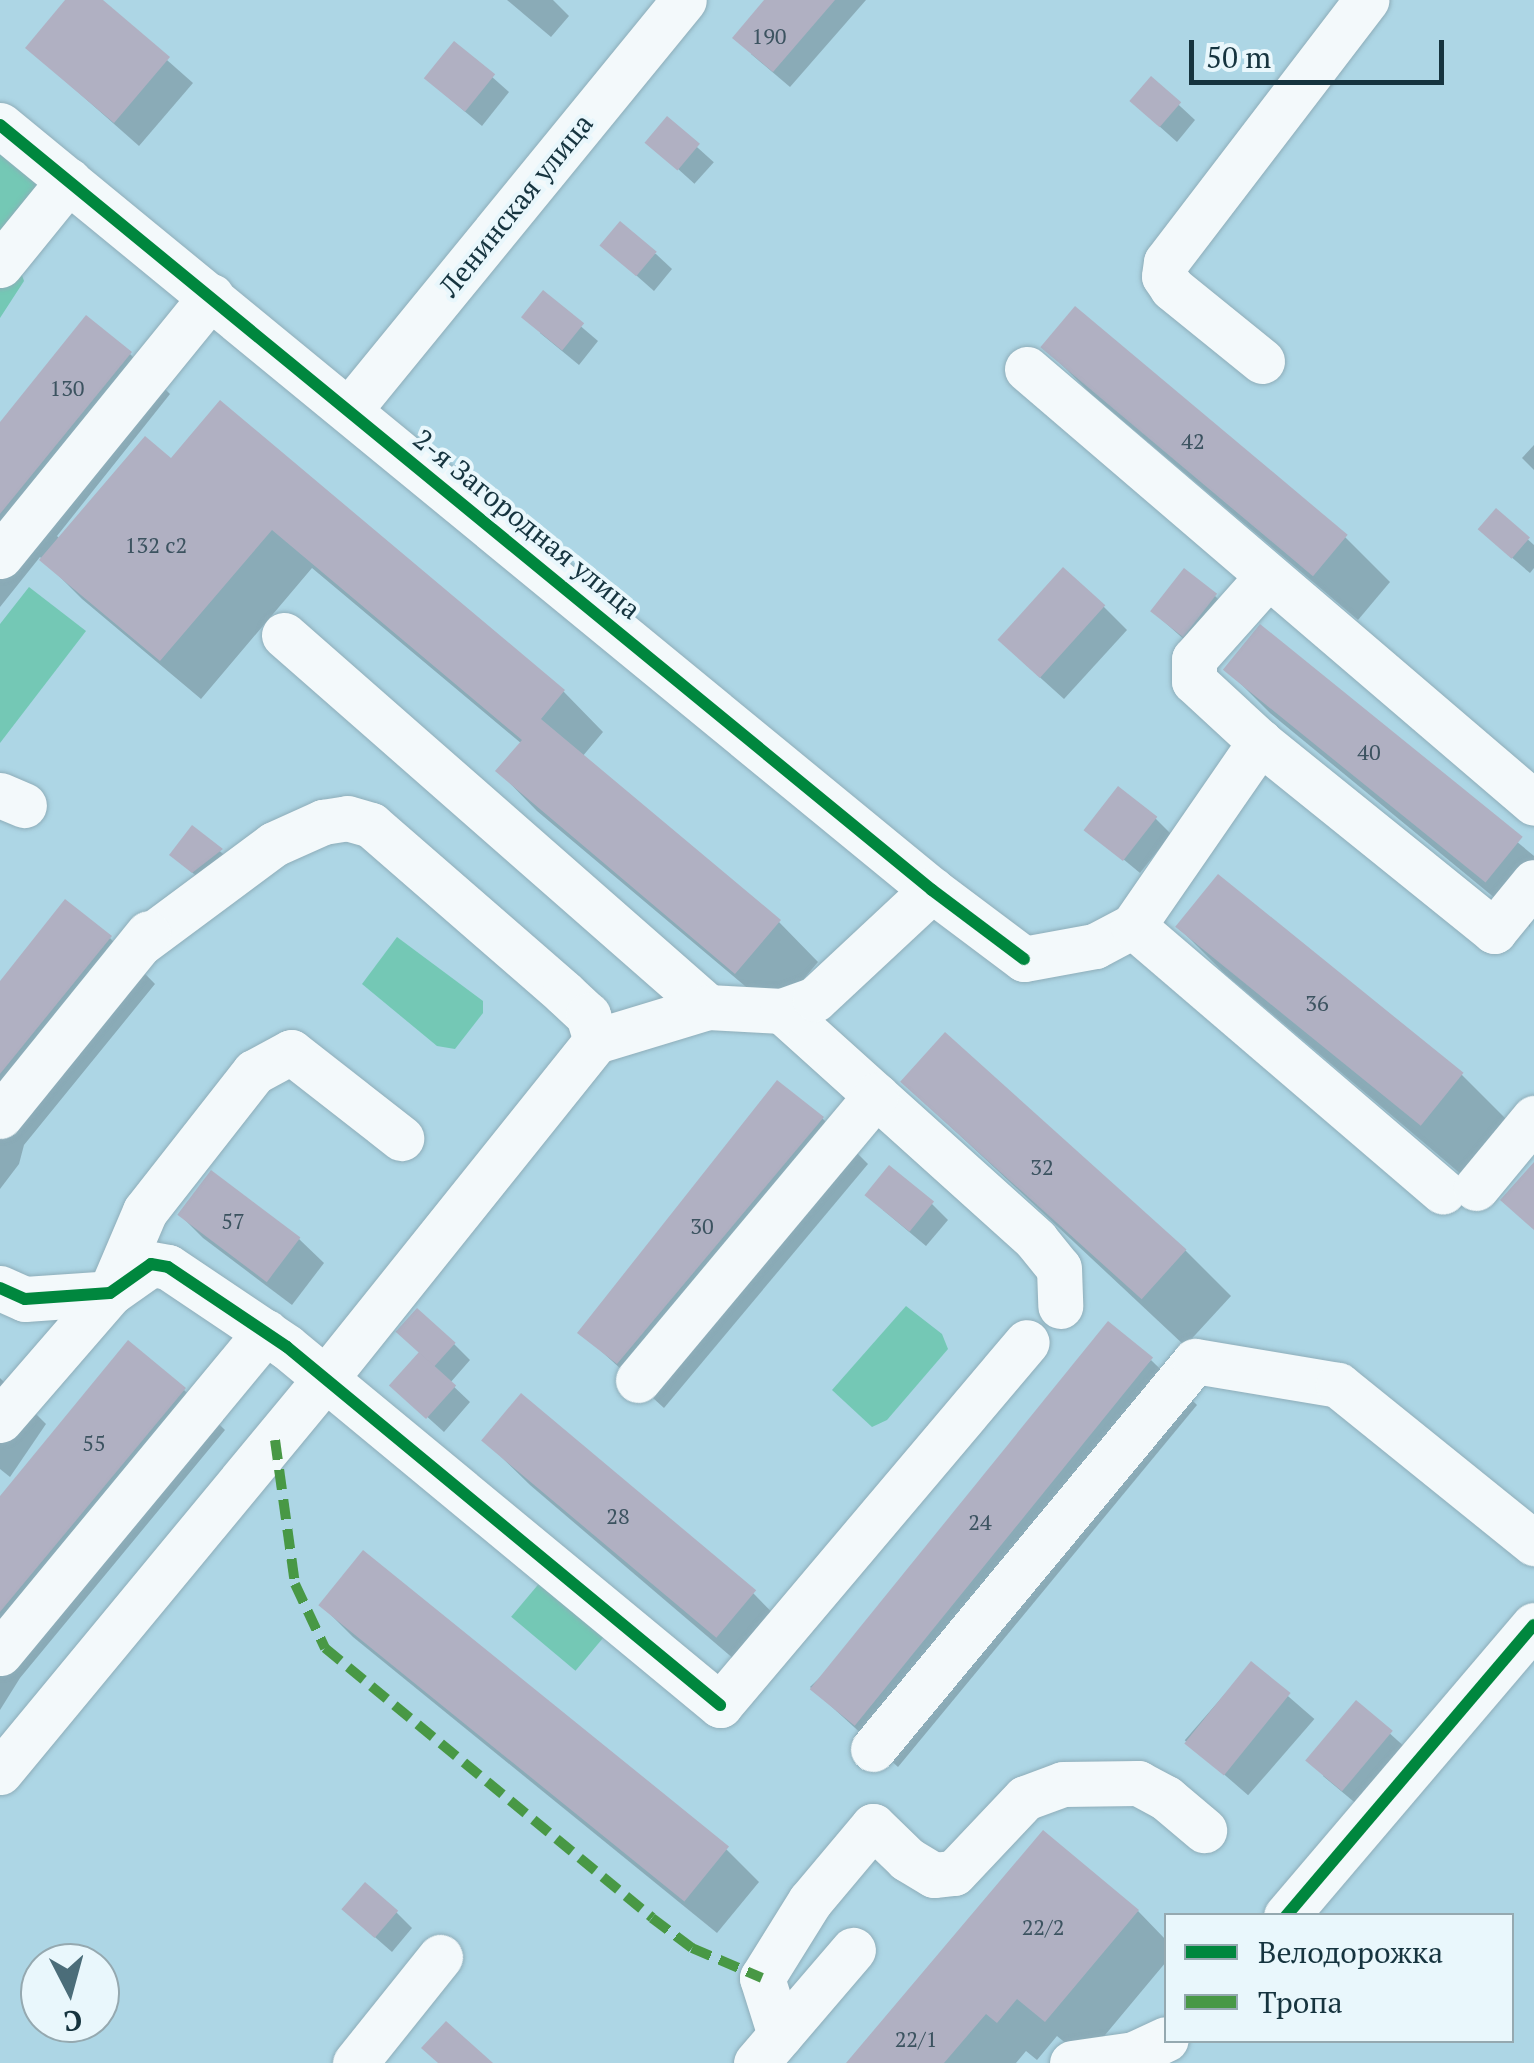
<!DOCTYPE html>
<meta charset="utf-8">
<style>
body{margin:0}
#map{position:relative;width:1534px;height:2063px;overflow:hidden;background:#add6e5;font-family:"PT Serif",serif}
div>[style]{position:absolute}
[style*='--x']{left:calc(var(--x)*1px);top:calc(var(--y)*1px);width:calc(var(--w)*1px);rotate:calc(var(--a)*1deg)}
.green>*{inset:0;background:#74c8b5;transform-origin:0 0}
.shadow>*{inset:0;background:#0003;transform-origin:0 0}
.building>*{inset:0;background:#b0b0c2;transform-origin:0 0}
.roads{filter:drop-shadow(0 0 2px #8eadb9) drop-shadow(0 0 2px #8eadb9)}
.minor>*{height:45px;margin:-22.5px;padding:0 22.5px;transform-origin:22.5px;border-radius:22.5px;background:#f3f9fb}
.quiet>*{height:10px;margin-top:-5px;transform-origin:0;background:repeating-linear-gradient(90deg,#489845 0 20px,transparent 0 30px)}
.cycleway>*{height:12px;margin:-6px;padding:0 6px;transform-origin:6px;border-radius:6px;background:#00873e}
span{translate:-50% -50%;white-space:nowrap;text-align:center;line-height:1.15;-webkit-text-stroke:8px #e9f7fc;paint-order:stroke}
.number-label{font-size:22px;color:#3c5360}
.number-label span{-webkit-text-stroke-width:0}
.street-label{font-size:28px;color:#16343f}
.legend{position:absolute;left:1164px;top:1913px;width:350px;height:130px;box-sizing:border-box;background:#e9f7fc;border:2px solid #95a9b0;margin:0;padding:12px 18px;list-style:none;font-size:30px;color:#16343f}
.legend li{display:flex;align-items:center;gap:20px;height:50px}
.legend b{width:50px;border:2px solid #95a9b0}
.north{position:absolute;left:20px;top:1943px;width:100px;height:100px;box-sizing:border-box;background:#e9f7fc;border:2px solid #95a9b0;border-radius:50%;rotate:174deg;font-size:28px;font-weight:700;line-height:40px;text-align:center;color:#16343f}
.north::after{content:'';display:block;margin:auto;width:35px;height:45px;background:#4b6d79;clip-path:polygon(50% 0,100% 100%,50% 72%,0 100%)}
.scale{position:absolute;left:1189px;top:40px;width:255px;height:45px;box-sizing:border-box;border:5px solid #16343f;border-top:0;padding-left:12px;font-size:30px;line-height:35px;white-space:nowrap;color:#16343f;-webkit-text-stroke:8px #e9f7fc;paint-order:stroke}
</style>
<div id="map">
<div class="green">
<div style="clip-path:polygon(0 141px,52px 185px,9px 238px,24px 281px,0 318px)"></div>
<div style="clip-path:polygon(29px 587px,86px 631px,0 743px,0 624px)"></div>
<div style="clip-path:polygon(397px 937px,483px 1001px,483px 1013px,455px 1049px,437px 1046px,362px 984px)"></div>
<div style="clip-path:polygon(906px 1306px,942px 1334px,948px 1349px,887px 1420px,872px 1427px,832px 1390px)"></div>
<div style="left:542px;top:1580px;width:84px;height:48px;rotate:40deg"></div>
</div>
<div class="shadow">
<div style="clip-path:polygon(69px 0,99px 0,193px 83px,139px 146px,28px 48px)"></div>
<div style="clip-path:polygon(507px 0,553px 0,569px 16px,551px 37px)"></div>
<div style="clip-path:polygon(765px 0,866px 0,790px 87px,751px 54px)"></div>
<div style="clip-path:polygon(455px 44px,509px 92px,482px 126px,443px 93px)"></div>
<div style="clip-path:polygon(1152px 80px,1195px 120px,1177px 142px,1149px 117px)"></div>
<div style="left:667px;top:120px;width:63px;height:29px;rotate:42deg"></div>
<div style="clip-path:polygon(603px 246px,656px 254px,672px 269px,654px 291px)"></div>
<div style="clip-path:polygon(543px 294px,598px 341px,579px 365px,540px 333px)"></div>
<div style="clip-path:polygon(1044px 347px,1345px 537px,1390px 582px,1358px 620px,1089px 392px)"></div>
<div style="clip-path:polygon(130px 354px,170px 394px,57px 536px,60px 539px,171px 462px,220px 403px,564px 692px,603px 732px,582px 757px,779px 922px,818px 962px,776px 1012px,537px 811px,498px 771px,522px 744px,312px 568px,201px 699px,82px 599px,40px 557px,0 607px,0 426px)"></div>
<div style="clip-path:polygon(1534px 445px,1534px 470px,1522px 458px)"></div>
<div style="clip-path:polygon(1496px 511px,1534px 545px,1534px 568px,1530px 573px,1496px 544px)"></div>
<div style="clip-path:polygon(1215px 596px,1231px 612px,1196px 650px,1152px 611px)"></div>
<div style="clip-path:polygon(1103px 606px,1127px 630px,1064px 699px,1024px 663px)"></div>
<div style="clip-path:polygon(1260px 628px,1534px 856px,1530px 927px,1270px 713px,1225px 668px)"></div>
<div style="clip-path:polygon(1155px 818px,1171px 834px,1140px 873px,1088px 830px)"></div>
<div style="clip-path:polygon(193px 828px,237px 866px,209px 887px,172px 855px)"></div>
<div style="clip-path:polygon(1219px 878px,1462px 1075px,1508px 1121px,1463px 1176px,1224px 973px,1178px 927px)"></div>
<div style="clip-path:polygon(110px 938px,155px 984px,24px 1145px,19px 1164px,0 1189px,0 985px)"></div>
<div style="clip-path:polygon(903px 1082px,1185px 1250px,1231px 1296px,1185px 1346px)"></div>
<div style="clip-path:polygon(822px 1118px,868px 1164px,664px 1408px,580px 1332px)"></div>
<div style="clip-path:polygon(211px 1173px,299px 1239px,324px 1263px,292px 1305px,203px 1238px,179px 1214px)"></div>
<div style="clip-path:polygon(932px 1204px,948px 1220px,926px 1246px,883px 1210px)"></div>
<div style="clip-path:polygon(454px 1344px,470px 1360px,450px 1383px,470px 1402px,444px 1432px,393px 1386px,422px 1353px)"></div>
<div style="clip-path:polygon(1151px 1360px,1197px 1405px,898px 1767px,810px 1687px)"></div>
<div style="clip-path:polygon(0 1378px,46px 1424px,10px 1477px,0 1469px)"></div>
<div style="clip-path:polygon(184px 1390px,225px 1430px,20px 1678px,0 1710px,0 1500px)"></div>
<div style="clip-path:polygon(522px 1396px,754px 1594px,799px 1640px,762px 1683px,530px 1485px,484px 1440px)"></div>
<div style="clip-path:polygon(363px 1554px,727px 1850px,759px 1882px,717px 1933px,353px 1637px,321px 1605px)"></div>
<div style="left:1251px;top:1664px;width:84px;height:101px;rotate:41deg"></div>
<div style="clip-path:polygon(1356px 1703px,1407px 1749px,1359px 1806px,1323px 1776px)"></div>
<div style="clip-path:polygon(1138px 1911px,1166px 1940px,1166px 1962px,1085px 2059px,1057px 2036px,1037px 2060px,1026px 2051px,1016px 2063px,849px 2063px)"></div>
<div style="clip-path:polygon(396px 1912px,412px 1928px,392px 1952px,360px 1924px)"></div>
</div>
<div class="building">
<div style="clip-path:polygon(65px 0,103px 0,170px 57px,114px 123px,25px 48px)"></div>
<div style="clip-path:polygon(764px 0,835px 0,773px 72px,732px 38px)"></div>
<div style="left:454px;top:41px;width:53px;height:48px;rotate:39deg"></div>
<div style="left:1151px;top:76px;width:40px;height:33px;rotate:41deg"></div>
<div style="left:667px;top:116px;width:43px;height:35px;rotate:40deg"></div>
<div style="left:620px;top:221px;width:48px;height:32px;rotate:40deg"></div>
<div style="left:543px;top:290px;width:53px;height:35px;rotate:39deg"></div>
<div style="left:1075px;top:306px;width:356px;height:54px;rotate:40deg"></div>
<div style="clip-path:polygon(86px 315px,132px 352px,0 514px,0 422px)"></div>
<div style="clip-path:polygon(220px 400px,565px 690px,541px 719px,781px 920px,735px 974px,495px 771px,522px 740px,272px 530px,160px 661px,39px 560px,145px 436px,171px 458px)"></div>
<div style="left:1496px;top:508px;width:45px;height:28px;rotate:41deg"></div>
<div style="left:1063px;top:567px;width:57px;height:98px;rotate:42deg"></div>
<div style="left:1184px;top:568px;width:42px;height:55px;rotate:38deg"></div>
<div style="left:1260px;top:624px;width:338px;height:59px;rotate:39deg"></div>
<div style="left:1118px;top:786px;width:50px;height:56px;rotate:38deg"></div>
<div style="clip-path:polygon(192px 825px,223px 849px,192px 873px,169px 855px)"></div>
<div style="left:1218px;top:874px;width:316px;height:68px;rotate:39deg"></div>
<div style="clip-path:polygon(65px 899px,112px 936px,0 1074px,0 981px)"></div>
<div style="left:945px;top:1032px;width:325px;height:67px;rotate:42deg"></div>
<div style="clip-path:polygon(777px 1080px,824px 1117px,617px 1364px,577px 1333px)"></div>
<div style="clip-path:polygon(1534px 1162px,1534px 1230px,1500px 1200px)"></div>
<div style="left:889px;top:1165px;width:58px;height:39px;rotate:39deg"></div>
<div style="left:211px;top:1170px;width:112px;height:56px;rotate:37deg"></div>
<div style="left:417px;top:1308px;width:52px;height:32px;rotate:42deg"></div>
<div style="left:1108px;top:1321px;width:58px;height:474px;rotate:39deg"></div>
<div style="clip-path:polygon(128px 1340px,186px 1388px,0 1612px,0 1496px)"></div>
<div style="left:419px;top:1352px;width:50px;height:45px;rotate:42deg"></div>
<div style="left:521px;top:1393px;width:307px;height:62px;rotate:40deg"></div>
<div style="left:363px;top:1550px;width:471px;height:71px;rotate:39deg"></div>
<div style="left:1251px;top:1661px;width:51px;height:106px;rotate:39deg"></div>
<div style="left:1356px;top:1700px;width:48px;height:79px;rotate:40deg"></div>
<div style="clip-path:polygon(1043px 1830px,1139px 1910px,1045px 2022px,1017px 1999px,997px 2023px,986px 2014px,944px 2063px,846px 2063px)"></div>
<div style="left:365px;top:1882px;width:44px;height:36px;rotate:41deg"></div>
<div style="clip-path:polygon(446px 2021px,493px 2063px,438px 2063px,421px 2048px)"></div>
</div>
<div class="roads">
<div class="minor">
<div style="--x:0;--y:125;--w:1206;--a:39.38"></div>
<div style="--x:932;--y:890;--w:115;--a:36.9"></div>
<div style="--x:1024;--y:959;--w:72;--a:-10.4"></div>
<div style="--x:1095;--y:946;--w:43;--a:-27.8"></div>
<div style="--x:1133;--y:926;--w:408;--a:40.6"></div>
<div style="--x:0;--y:265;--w:109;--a:-50.9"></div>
<div style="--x:1262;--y:361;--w:116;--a:-141"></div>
<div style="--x:1172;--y:288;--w:14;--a:-124"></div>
<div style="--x:1164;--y:276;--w:14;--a:-82"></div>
<div style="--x:1166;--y:262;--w:330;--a:-52.6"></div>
<div style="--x:1027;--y:369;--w:667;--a:40.56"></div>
<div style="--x:349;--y:410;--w:529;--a:-50.75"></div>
<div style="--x:0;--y:556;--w:335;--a:-50.9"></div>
<div style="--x:1268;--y:576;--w:111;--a:131.7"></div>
<div style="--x:1194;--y:659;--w:22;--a:90"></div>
<div style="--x:1194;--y:681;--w:90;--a:42.7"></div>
<div style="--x:1260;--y:742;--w:301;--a:38.9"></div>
<div style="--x:1494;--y:931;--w:63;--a:-50.8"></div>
<div style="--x:284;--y:635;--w:564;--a:41.26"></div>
<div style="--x:0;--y:795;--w:26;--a:23"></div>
<div style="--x:1133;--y:926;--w:224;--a:-55.4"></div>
<div style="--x:142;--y:942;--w:164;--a:-36.6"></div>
<div style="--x:274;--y:844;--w:54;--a:-24.2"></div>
<div style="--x:323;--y:822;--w:24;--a:-9"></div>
<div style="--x:347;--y:818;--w:25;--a:16"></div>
<div style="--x:371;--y:825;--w:256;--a:41"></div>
<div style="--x:564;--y:993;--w:33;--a:43"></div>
<div style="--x:588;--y:1015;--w:27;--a:73"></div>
<div style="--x:782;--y:1011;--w:342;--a:42"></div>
<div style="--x:1036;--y:1240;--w:36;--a:51"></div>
<div style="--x:1059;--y:1268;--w:38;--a:88"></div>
<div style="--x:0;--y:1116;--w:235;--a:-51"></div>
<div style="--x:1476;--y:1188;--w:91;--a:-50.4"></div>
<div style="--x:0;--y:1288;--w:27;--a:24"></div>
<div style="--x:25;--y:1299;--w:85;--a:-4"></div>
<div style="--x:110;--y:1293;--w:50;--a:-35.3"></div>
<div style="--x:151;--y:1264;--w:17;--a:10"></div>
<div style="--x:168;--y:1267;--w:143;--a:33.9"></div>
<div style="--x:287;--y:1347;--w:562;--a:39.58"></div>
<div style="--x:720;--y:1705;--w:475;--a:-49.8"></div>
<div style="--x:638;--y:1380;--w:371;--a:-50.1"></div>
<div style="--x:0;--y:1420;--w:168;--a:-49.1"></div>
<div style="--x:110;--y:1293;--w:89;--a:-66.9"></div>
<div style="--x:145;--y:1211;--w:177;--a:-51.9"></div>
<div style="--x:254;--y:1072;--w:42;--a:-28.4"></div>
<div style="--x:291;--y:1052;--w:140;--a:38"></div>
<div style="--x:0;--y:1653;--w:417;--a:-50.4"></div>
<div style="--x:873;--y:1749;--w:504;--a:-50.31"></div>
<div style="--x:1195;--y:1361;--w:145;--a:9.5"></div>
<div style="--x:1338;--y:1385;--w:252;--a:38.9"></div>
<div style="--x:0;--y:1772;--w:510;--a:-50.41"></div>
<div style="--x:325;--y:1379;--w:433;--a:-51.3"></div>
<div style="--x:596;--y:1041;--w:117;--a:-16.9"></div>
<div style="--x:708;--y:1007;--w:74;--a:3.1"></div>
<div style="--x:782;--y:1011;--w:35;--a:-20"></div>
<div style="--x:815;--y:999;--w:160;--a:-43"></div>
<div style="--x:1286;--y:1916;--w:382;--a:-49.6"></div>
<div style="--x:780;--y:2035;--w:60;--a:-107.5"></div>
<div style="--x:762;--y:1978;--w:91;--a:-58.1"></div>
<div style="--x:810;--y:1901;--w:98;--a:-50"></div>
<div style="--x:873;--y:1826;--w:47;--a:44.1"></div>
<div style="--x:907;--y:1859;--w:31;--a:31"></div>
<div style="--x:934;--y:1875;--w:20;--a:-6"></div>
<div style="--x:954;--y:1873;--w:103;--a:-46.6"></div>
<div style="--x:1025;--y:1798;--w:40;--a:-20.2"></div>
<div style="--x:1063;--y:1784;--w:75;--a:-0.8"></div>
<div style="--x:1138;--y:1783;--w:32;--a:28"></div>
<div style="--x:1166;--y:1798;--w:50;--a:40.1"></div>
<div style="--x:355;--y:2063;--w:136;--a:-51.3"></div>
<div style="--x:756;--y:2063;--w:149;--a:-49.4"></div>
<div style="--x:1072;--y:2063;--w:63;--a:-8.3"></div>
<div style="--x:1134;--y:2054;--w:35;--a:-25"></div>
</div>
</div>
<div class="quiet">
<div style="--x:275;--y:1440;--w:145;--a:82.1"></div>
<div style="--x:295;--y:1584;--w:71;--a:64.9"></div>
<div style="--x:325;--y:1648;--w:424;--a:39.5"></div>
<div style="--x:652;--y:1918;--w:50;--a:36.9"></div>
<div style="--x:692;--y:1948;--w:76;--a:23.2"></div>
</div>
<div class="cycleway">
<div style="--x:0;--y:125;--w:1206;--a:39.38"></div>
<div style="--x:932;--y:890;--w:115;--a:36.9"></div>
<div style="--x:0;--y:1288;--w:27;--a:24"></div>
<div style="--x:25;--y:1299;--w:85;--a:-4"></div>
<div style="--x:110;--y:1293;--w:50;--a:-35.3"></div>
<div style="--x:151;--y:1264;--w:17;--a:10"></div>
<div style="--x:168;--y:1267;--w:143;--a:33.9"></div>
<div style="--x:287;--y:1347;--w:562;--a:39.58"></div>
<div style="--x:1286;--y:1916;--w:382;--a:-49.6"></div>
</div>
<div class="number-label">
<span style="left:769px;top:36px">190</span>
<span style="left:67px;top:388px">130</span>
<span style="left:1193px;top:441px">42</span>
<span style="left:156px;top:545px">132 с2</span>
<span style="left:1369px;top:752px">40</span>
<span style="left:1317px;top:1003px">36</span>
<span style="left:1042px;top:1167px">32</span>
<span style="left:233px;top:1221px">57</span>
<span style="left:702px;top:1226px">30</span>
<span style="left:94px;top:1443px">55</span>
<span style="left:618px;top:1516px">28</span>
<span style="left:980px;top:1522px">24</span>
<span style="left:1043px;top:1927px">22/2</span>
<span style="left:916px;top:2039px">22/1</span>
</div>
<div class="street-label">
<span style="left:516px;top:205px;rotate:-51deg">Ленинская улица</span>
<span style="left:527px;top:524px;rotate:39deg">2-я Загородная улица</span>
</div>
<ul class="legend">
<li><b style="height:12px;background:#00873e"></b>Велодорожка</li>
<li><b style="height:12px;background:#489845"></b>Тропа</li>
</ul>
<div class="north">С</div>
<div class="scale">50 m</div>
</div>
